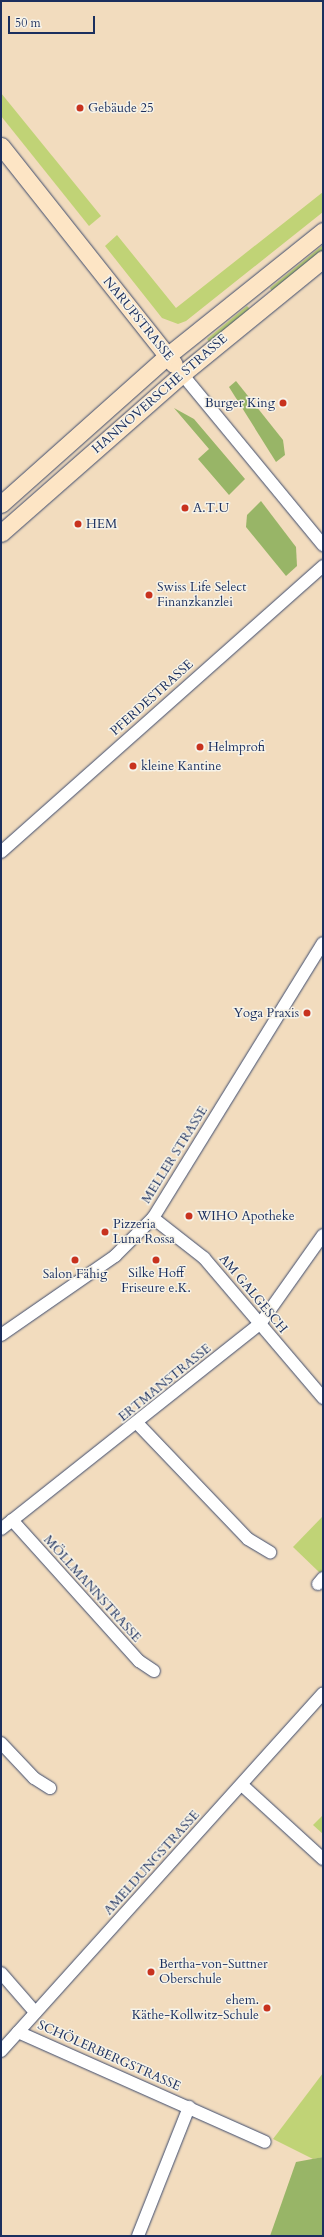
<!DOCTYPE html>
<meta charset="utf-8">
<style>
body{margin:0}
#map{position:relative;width:324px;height:2237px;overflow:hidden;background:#f2dcbe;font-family:Cardo,serif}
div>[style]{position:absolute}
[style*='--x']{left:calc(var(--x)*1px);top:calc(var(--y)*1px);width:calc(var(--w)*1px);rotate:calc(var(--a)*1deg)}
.green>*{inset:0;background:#c0d376}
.forest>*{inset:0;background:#98b567}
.roads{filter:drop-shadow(0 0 1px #3b496c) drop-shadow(0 0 1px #3b496c)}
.street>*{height:12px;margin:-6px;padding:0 6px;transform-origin:6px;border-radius:6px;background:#fff}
.secondary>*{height:17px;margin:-8.5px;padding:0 8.5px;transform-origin:8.5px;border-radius:8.5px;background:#fde5c5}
.dots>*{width:11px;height:11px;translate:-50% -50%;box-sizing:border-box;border:2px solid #f7f3e8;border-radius:50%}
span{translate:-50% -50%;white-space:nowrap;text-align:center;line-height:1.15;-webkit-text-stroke:3px #f7f3e8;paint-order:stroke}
.poi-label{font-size:13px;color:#1b2f5e}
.left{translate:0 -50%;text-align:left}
.right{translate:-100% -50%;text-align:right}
.street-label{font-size:13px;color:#1b2f5e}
.frame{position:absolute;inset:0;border:2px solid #1b2f5e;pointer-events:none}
.scale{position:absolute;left:8px;top:16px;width:87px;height:18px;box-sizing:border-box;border:2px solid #1b2f5e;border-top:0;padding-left:5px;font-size:12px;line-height:14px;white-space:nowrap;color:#1b2f5e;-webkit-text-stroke:3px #f7f3e8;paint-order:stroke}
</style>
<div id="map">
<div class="green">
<div style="clip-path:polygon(1px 93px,101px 216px,89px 226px,1px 116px)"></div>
<div style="clip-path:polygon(323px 192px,323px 212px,186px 321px,178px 324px,162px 318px,105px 246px,117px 235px,176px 308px)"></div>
<div style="clip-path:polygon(323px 245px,323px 251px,272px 291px,270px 288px)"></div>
<div style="clip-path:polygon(247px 306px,250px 309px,209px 342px,207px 339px)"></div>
<div style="clip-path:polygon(323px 1516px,323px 1570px,320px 1573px,293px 1547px)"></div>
<div style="clip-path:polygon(323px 1815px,323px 1834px,313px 1825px)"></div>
<div style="clip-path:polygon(323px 2073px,323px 2157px,313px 2159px,273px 2139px)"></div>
</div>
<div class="forest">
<div style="clip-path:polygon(236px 381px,283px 440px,285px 455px,276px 462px,229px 387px)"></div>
<div style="clip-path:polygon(174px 408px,194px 419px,245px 479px,229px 495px,198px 459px,209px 449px)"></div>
<div style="clip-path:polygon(261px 501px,296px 547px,297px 566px,286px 576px,246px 527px,247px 515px)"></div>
<div style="clip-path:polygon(323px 2157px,323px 2236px,270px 2236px,296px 2162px)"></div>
</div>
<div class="roads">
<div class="street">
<div style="--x:182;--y:374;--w:222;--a:50.5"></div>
<div style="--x:1;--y:852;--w:431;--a:-41.6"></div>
<div style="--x:153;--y:1218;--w:65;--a:38.1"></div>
<div style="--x:204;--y:1258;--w:184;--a:49.6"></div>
<div style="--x:1;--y:1335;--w:139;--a:-34.7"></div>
<div style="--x:115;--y:1256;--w:54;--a:-45"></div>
<div style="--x:153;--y:1218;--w:323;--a:-58.3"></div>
<div style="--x:138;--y:1424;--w:159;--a:46.3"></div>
<div style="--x:248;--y:1539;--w:26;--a:31"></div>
<div style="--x:12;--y:1520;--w:190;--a:48"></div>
<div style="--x:139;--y:1661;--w:18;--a:34"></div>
<div style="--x:1;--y:1529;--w:330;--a:-38.4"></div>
<div style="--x:260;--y:1324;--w:109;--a:-54.7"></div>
<div style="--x:318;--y:1584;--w:8;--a:-50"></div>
<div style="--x:1;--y:1743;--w:48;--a:46.7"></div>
<div style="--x:34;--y:1778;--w:19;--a:32"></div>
<div style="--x:242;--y:1785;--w:110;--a:42.4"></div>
<div style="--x:1;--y:1973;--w:52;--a:48.9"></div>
<div style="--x:18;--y:2032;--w:270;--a:24"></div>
<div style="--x:1;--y:2051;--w:481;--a:-48"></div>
<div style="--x:138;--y:2236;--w:139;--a:-68.4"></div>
</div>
<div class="secondary">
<div style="--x:1;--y:146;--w:278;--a:51.6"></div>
<div style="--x:1;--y:504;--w:222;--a:-41.7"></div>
<div style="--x:167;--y:356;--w:200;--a:-38.7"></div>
<div style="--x:1;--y:533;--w:241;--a:-41.3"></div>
<div style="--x:182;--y:374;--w:182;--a:-39.2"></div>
</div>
</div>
<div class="dots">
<div style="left:80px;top:108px;background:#c8321e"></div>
<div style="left:283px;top:403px;background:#c8321e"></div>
<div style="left:185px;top:508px;background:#c8321e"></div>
<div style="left:78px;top:524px;background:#c8321e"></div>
<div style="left:149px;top:595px;background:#c8321e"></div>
<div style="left:200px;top:747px;background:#c8321e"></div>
<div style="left:133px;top:766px;background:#c8321e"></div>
<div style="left:307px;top:1013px;background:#c8321e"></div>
<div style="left:189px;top:1216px;background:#c8321e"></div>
<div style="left:105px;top:1232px;background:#c8321e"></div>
<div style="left:75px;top:1260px;background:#c8321e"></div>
<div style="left:156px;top:1260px;background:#c8321e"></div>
<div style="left:151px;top:1972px;background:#c8321e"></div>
<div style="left:267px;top:2008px;background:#c8321e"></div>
</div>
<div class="poi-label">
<span class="left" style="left:88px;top:108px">Gebäude 25</span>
<span class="right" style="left:275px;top:403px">Burger King</span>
<span class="left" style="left:193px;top:508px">A.T.U</span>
<span class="left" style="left:86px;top:524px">HEM</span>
<span class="left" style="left:157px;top:595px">Swiss Life Select<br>Finanzkanzlei</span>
<span class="left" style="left:208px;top:747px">Helmprofi</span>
<span class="left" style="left:141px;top:766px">kleine Kantine</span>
<span class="right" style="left:299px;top:1013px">Yoga Praxis</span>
<span class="left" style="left:197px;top:1216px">WIHO Apotheke</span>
<span class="left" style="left:113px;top:1232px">Pizzeria<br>Luna Rossa</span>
<span style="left:75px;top:1274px">Salon Fähig</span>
<span style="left:156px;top:1281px">Silke Hoff<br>Friseure e.K.</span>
<span class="left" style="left:159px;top:1972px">Bertha-von-Suttner<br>Oberschule</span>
<span class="right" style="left:259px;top:2008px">ehem.<br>Käthe-Kollwitz-Schule</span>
</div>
<div class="street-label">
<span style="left:138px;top:319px;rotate:51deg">NARUPSTRASSE</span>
<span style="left:160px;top:394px;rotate:-41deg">HANNOVERSCHE STRASSE</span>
<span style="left:152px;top:698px;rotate:-42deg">PFERDESTRASSE</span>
<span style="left:175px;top:1155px;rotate:-58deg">MELLER STRASSE</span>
<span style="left:253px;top:1294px;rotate:50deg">AM GALGESCH</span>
<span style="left:165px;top:1383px;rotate:-39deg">ERTMANSTRASSE</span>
<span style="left:92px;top:1589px;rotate:48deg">MÖLLMANNSTRASSE</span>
<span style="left:152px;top:1863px;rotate:-48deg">AMELDUNGSTRASSE</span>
<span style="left:109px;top:2056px;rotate:24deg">SCHÖLERBERGSTRASSE</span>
</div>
<div class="frame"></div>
<div class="scale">50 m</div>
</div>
